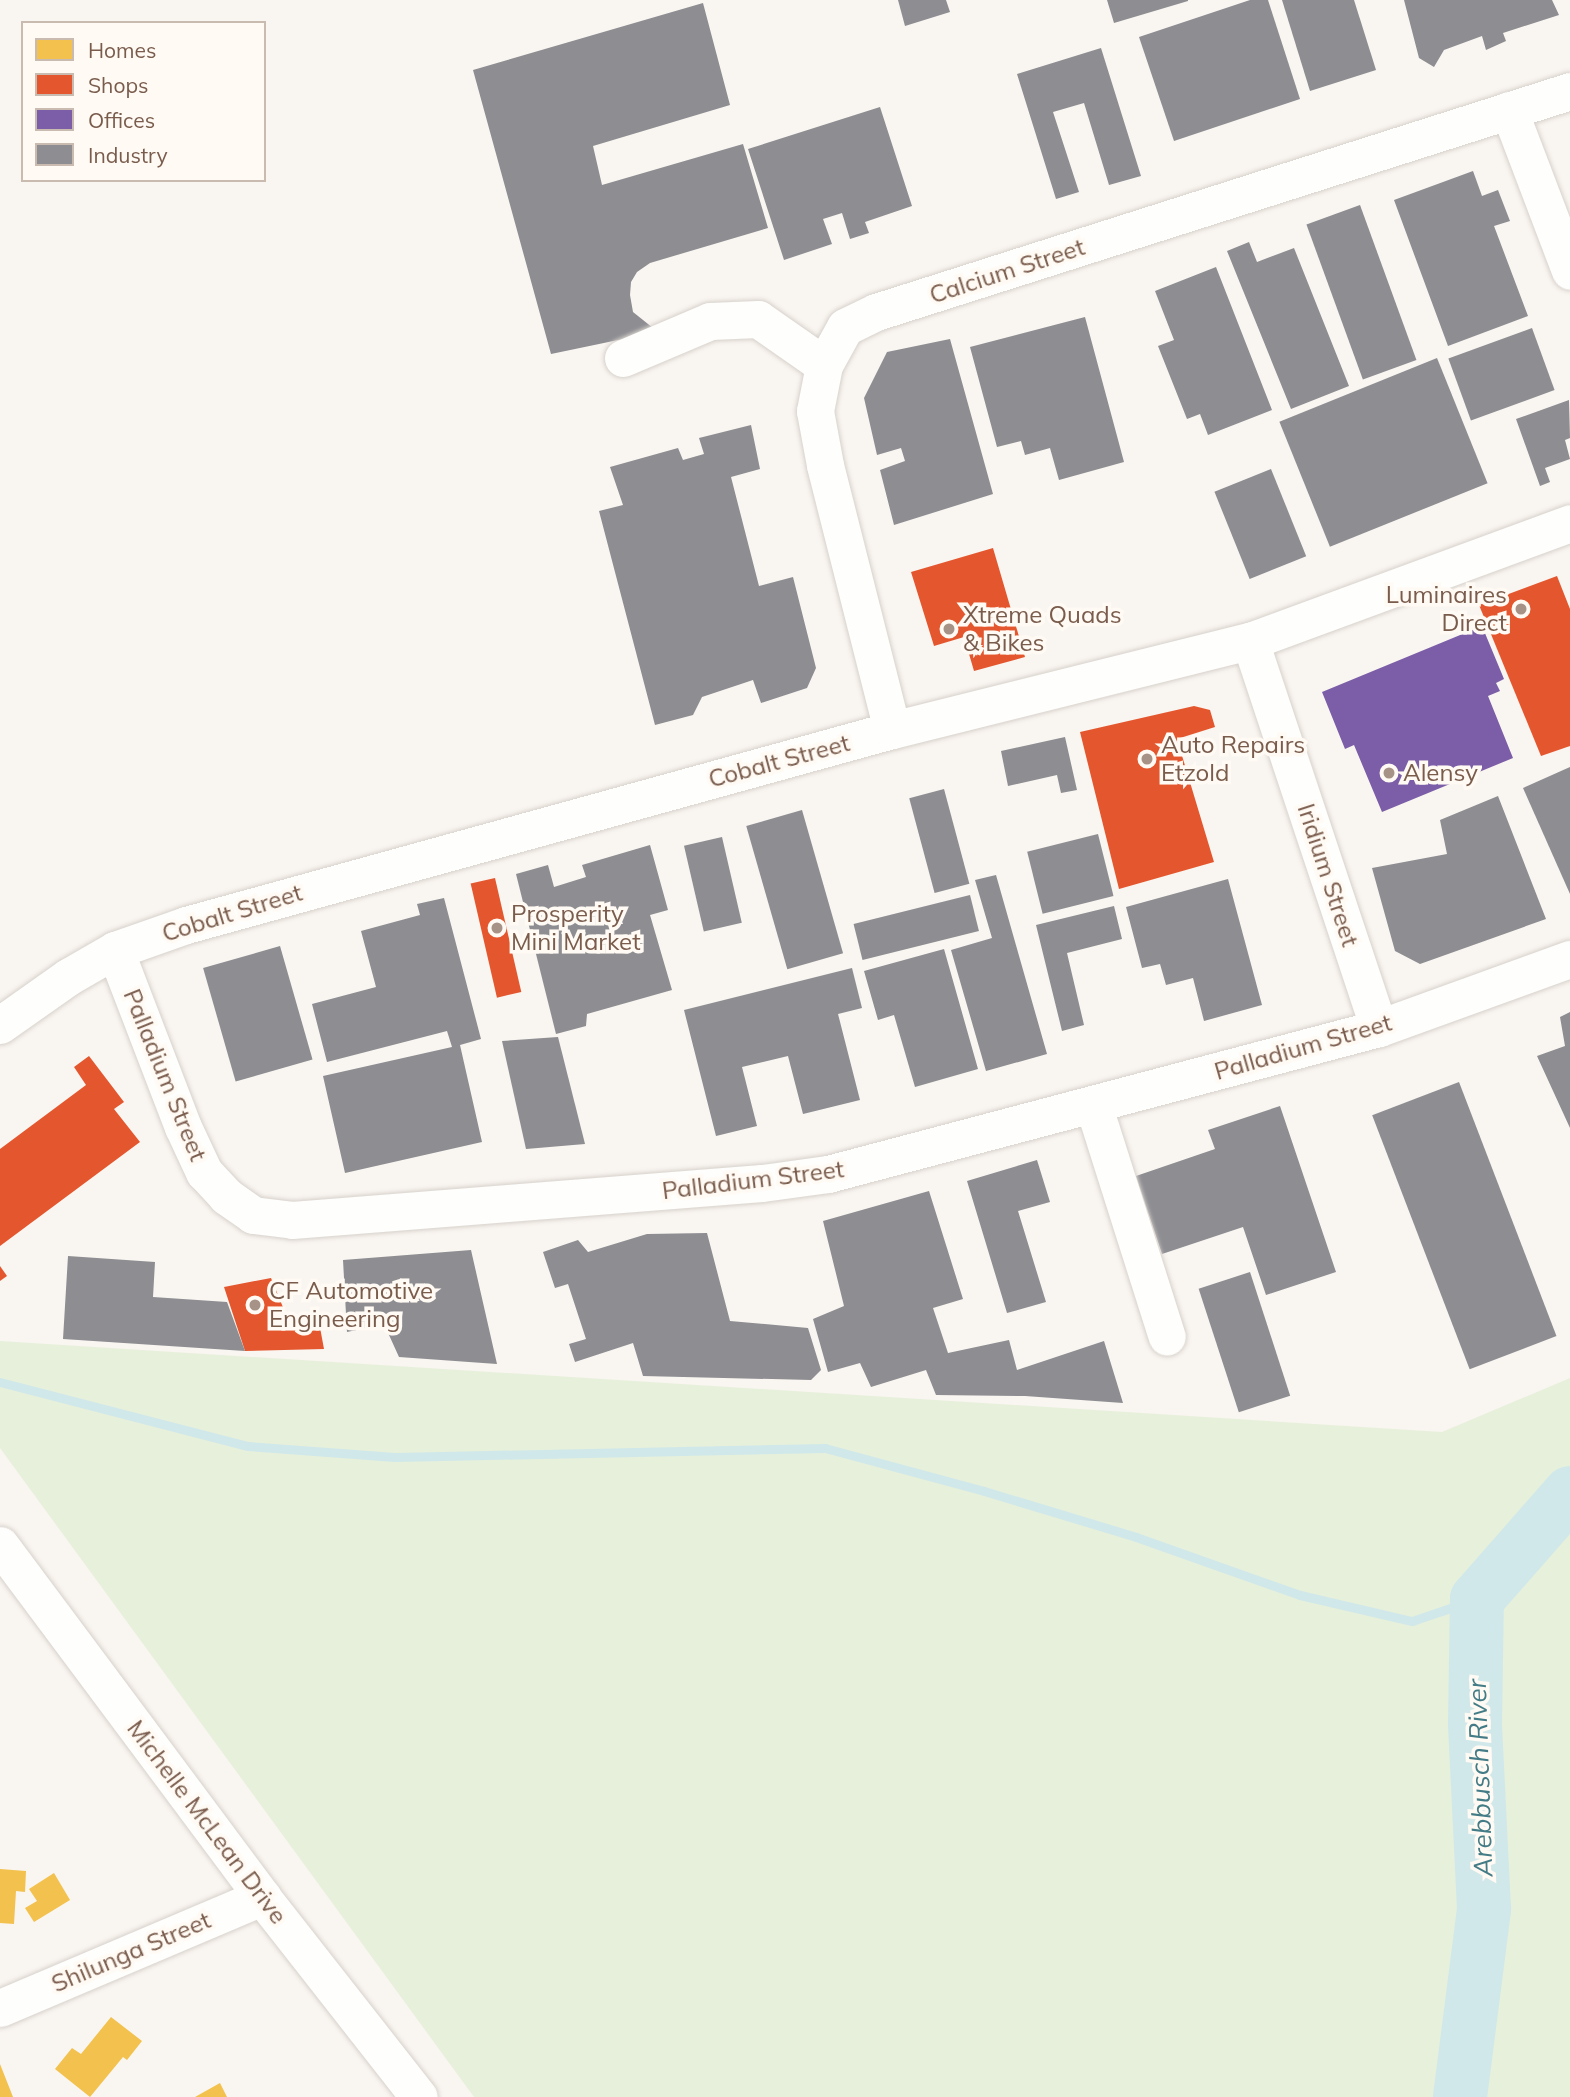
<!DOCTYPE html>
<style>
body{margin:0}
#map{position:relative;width:1570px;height:2097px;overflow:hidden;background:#f9f5f0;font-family:Mulish,sans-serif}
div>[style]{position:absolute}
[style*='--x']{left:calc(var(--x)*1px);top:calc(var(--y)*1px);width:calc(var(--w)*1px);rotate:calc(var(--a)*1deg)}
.green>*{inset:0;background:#e7f0db}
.homes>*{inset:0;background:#f2c14e}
.shops>*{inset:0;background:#e4572e;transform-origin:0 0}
.offices>*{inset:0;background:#7b5ea7}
.industry>*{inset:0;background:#8d8d92;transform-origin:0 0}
.stream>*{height:9px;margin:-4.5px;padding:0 4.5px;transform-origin:4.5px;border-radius:4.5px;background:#d0e8ea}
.river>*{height:54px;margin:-27px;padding:0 27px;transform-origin:27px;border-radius:27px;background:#d0e8ea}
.roads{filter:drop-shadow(0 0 2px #d7d1cb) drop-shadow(0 0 2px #d7d1cb)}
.minor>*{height:37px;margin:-18.5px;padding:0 18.5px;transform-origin:18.5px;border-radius:18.5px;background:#fefefd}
.dots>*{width:19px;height:19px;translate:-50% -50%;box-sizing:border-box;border:4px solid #fffaf3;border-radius:50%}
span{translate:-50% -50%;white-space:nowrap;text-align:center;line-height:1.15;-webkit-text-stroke:7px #fffaf3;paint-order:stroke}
.street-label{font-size:24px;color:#7a5c4d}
.poi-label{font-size:24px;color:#7a5c4d}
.right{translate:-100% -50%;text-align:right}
.left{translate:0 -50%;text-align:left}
.water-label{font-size:26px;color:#437c86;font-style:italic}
.legend{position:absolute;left:21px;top:21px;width:245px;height:161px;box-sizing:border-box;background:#fffaf3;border:2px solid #cabbb1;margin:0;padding:9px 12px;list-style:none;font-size:21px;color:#7a5c4d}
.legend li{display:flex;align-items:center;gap:14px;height:35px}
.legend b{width:35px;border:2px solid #cabbb1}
</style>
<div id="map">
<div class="green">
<div style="clip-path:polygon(0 1341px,1442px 1432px,1570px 1378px,1570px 2097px,474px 2097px,0 1448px)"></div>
</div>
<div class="homes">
<div style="clip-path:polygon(0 1869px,26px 1871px,25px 1892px,16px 1891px,14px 1924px,0 1923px)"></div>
<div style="clip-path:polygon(54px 1873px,70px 1900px,34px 1922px,25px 1908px,37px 1901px,29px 1889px)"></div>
<div style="clip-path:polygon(111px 2017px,142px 2041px,127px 2060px,123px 2057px,90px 2097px,55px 2069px,72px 2048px,81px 2054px)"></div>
<div style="clip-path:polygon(0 2064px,13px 2097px,0 2097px)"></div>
<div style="clip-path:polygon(220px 2083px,227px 2097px,195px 2097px)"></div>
</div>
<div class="shops">
<div style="clip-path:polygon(993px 548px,1025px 657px,974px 671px,964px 637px,934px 646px,911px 572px)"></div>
<div style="clip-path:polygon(1557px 576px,1570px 609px,1570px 746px,1541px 756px,1479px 605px)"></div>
<div style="clip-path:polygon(1194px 706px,1210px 710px,1215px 727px,1177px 739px,1214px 862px,1119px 889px,1080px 732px)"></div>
<div style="left:495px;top:878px;width:117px;height:25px;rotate:77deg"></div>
<div style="clip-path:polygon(89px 1056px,124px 1102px,114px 1109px,140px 1142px,0 1246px,0 1149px,86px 1085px,74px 1067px)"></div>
<div style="clip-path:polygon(0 1266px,7px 1276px,0 1281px)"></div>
<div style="clip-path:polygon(271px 1278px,289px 1322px,319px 1322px,324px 1349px,245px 1351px,224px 1287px)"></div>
</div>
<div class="offices">
<div style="clip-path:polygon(1482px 626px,1504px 679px,1496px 683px,1500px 691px,1488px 696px,1513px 758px,1382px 812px,1354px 745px,1345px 749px,1322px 692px)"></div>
</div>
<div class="industry">
<div style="clip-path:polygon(898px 0,946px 0,950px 12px,905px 26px)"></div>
<div style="clip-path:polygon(1107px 0,1188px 0,1188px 1px,1114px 23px)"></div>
<div style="clip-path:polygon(1250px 0,1268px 0,1300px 99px,1174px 141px,1139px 37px)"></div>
<div style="clip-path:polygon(1282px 0,1354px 0,1376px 70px,1310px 91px)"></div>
<div style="clip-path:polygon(1404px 0,1552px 0,1559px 15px,1503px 33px,1506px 41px,1486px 50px,1482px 36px,1444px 50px,1434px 67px,1419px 58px)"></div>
<div style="clip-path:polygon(703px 3px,730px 105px,593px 146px,602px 185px,743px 144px,768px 228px,650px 263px,637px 272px,631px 282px,630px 295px,633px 312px,653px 328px,623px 339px,551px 354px,473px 70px)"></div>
<div style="clip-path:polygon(1101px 48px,1141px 176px,1109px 185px,1084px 103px,1053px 112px,1079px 192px,1056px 199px,1017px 74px)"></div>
<div style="clip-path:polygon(880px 107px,912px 206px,865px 222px,869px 233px,850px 239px,842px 213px,823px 219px,832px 244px,784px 260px,748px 149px)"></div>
<div style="clip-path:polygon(1473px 171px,1482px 196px,1498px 190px,1510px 221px,1494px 226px,1528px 316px,1448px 346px,1394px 200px)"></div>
<div style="left:1360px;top:205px;width:165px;height:57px;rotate:70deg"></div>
<div style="clip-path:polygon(1249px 242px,1257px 262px,1294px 248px,1349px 386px,1291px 409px,1227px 251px)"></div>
<div style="clip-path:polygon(1216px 267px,1272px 410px,1208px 435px,1200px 414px,1187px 419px,1158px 346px,1174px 340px,1155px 291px)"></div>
<div style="clip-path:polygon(1085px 317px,1124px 462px,1059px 480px,1050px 448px,1025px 455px,1021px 441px,997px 447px,970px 347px)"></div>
<div style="left:1532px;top:328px;width:66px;height:89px;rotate:70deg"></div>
<div style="clip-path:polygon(950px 339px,993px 494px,894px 525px,880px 470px,905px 461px,901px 448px,877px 455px,864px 398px,887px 352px)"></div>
<div style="left:1437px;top:358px;width:135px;height:170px;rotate:68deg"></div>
<div style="clip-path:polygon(1569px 400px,1570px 438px,1565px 440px,1570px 459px,1545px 468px,1550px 482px,1540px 486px,1516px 419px)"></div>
<div style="clip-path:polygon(751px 425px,760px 469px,731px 477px,759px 586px,793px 577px,816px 668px,807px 688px,761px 703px,753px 680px,702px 697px,693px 715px,655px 725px,599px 511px,623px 505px,610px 467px,678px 448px,683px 460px,704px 454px,699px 438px)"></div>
<div style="left:1271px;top:469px;width:94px;height:61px;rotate:68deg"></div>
<div style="clip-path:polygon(1065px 737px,1077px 790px,1061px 793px,1057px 775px,1008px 786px,1001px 751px)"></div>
<div style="clip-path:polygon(1570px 767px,1570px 894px,1523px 788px)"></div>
<div style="left:944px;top:789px;width:98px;height:36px;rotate:75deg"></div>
<div style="clip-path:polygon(1498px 796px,1546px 919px,1420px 964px,1395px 951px,1372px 868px,1447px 854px,1440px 820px)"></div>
<div style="left:802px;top:810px;width:149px;height:58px;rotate:74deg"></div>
<div style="left:1098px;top:834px;width:64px;height:73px;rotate:76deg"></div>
<div style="left:722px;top:837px;width:88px;height:39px;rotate:77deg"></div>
<div style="clip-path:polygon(650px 845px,668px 910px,650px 915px,672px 990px,587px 1014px,586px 1026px,556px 1034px,516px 874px,548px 865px,554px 887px,586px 877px,582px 865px)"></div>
<div style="clip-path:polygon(996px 875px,1047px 1054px,986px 1071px,951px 950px,992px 938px,975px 880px)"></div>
<div style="clip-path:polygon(1228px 879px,1262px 1005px,1204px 1021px,1193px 978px,1166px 985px,1160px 964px,1142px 968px,1126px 907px)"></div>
<div style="left:970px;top:895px;width:37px;height:120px;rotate:76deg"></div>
<div style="clip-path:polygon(444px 898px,481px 1039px,460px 1045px,482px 1142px,345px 1173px,323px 1076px,452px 1047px,447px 1031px,327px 1062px,312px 1004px,376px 987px,361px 931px,420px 915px,417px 904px)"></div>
<div style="clip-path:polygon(1114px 906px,1122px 939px,1067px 953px,1084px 1025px,1062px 1031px,1036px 925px)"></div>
<div style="left:280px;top:946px;width:118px;height:80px;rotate:74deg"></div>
<div style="clip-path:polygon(944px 949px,978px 1069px,915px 1087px,894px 1015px,878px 1020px,864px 971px)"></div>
<div style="clip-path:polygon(852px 968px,862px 1008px,838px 1014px,860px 1100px,803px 1114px,788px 1056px,742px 1067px,757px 1126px,716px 1136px,684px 1010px)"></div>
<div style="clip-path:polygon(1570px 1012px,1570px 1128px,1537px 1056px,1565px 1046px,1560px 1017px)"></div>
<div style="clip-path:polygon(558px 1037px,585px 1144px,526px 1149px,502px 1041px)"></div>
<div style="left:1459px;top:1082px;width:272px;height:93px;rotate:69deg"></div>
<div style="clip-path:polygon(1280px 1106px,1336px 1272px,1266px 1295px,1243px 1227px,1162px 1254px,1136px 1176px,1215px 1149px,1208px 1130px)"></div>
<div style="clip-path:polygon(1037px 1160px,1050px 1202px,1018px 1211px,1046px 1302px,1007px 1313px,967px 1181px)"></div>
<div style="clip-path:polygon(929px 1191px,963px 1299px,933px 1308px,948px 1353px,1009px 1340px,1017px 1370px,1104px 1341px,1123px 1403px,1025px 1396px,936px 1395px,926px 1370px,871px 1387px,860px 1363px,828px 1372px,813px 1319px,844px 1306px,823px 1221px)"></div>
<div style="clip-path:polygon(707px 1233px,730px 1321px,808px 1328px,821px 1370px,811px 1380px,643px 1376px,633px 1343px,575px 1362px,569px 1344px,586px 1339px,568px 1284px,555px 1288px,543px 1252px,578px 1240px,588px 1252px,647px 1234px)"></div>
<div style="clip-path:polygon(471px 1250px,497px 1364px,399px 1357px,384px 1324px,347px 1332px,343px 1260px)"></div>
<div style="clip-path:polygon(68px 1256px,155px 1262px,153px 1297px,227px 1302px,245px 1351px,63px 1339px)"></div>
<div style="left:1250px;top:1272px;width:130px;height:54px;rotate:72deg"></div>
</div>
<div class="stream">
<div style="--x:0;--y:1382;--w:256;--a:14.5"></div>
<div style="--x:248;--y:1446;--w:147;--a:4.3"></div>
<div style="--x:395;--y:1457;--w:430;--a:-1.2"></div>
<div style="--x:825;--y:1448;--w:165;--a:15.1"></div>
<div style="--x:984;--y:1491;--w:159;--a:16.8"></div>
<div style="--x:1136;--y:1537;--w:174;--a:19.5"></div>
<div style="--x:1300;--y:1595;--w:115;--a:13.1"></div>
<div style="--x:1412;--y:1621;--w:69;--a:-18.7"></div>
</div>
<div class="river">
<div style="--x:1460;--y:2097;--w:190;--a:-82.7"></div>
<div style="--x:1484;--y:1909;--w:185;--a:-92.8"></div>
<div style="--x:1475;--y:1724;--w:125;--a:-89.1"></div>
<div style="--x:1477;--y:1599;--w:141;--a:-48.7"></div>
</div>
<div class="roads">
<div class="minor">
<div style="--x:1509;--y:110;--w:172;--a:69.2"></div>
<div style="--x:623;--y:358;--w:95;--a:-23"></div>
<div style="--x:710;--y:321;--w:48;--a:-2.4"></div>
<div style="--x:758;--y:319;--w:80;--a:34.9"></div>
<div style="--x:1250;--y:641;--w:408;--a:71.6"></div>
<div style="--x:892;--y:730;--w:273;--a:-104.2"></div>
<div style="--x:825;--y:465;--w:55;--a:-100.5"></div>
<div style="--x:815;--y:411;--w:47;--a:-78.9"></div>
<div style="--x:824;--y:365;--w:43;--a:-61.1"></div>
<div style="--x:845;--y:327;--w:34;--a:-26"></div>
<div style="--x:876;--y:312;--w:728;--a:-17.66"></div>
<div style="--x:115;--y:950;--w:190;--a:69"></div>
<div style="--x:183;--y:1127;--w:50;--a:65"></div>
<div style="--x:204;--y:1172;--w:33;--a:47"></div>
<div style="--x:226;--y:1196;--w:33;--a:35"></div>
<div style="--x:253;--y:1215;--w:39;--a:7"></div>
<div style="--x:292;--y:1220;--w:471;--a:-4.5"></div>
<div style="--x:762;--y:1183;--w:67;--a:-7.8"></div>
<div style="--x:828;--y:1174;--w:570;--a:-14.84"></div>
<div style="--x:1379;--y:1028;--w:203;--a:-19.9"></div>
<div style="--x:0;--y:1025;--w:83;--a:-35.2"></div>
<div style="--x:68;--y:977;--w:54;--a:-29.9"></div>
<div style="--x:115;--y:950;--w:75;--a:-19.4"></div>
<div style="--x:186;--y:925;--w:732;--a:-15.44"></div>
<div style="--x:892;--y:730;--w:369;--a:-14"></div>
<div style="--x:1250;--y:641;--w:341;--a:-20.2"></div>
<div style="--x:1093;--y:1104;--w:244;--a:72.4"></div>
<div style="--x:0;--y:1545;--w:439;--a:53.3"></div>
<div style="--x:262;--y:1897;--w:254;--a:51.9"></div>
<div style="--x:0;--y:2008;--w:285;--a:-23"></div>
</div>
</div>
<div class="dots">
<div style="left:1521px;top:609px;background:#a69286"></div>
<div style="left:949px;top:629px;background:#a69286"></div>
<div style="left:1147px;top:759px;background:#a69286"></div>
<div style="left:1389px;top:773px;background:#a69286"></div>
<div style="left:497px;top:928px;background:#a69286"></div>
<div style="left:255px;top:1305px;background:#a69286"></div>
</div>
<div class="street-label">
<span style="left:1007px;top:271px;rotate:-18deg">Calcium Street</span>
<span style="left:779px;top:761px;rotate:-15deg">Cobalt Street</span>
<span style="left:1328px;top:875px;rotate:72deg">Iridium Street</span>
<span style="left:232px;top:913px;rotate:-17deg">Cobalt Street</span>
<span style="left:1303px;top:1047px;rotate:-16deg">Palladium Street</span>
<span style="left:165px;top:1075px;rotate:68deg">Palladium Street</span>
<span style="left:753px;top:1180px;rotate:-7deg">Palladium Street</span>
<span style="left:207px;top:1822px;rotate:53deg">Michelle McLean Drive</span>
<span style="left:131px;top:1952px;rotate:-23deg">Shilunga Street</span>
</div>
<div class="poi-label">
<span class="right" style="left:1507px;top:609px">Luminaires<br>Direct</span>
<span class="left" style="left:963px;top:629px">Xtreme Quads<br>&amp; Bikes</span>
<span class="left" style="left:1161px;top:759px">Auto Repairs<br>Etzold</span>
<span class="left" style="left:1403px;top:773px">Alensy</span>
<span class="left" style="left:511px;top:928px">Prosperity<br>Mini Market</span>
<span class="left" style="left:269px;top:1305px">CF Automotive<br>Engineering</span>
</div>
<div class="water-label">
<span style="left:1480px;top:1778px;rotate:-92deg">Arebbusch River</span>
</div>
<ul class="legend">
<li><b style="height:19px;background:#f2c14e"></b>Homes</li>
<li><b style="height:19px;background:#e4572e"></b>Shops</li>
<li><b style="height:19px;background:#7b5ea7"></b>Offices</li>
<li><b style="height:19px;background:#8d8d92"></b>Industry</li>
</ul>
</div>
